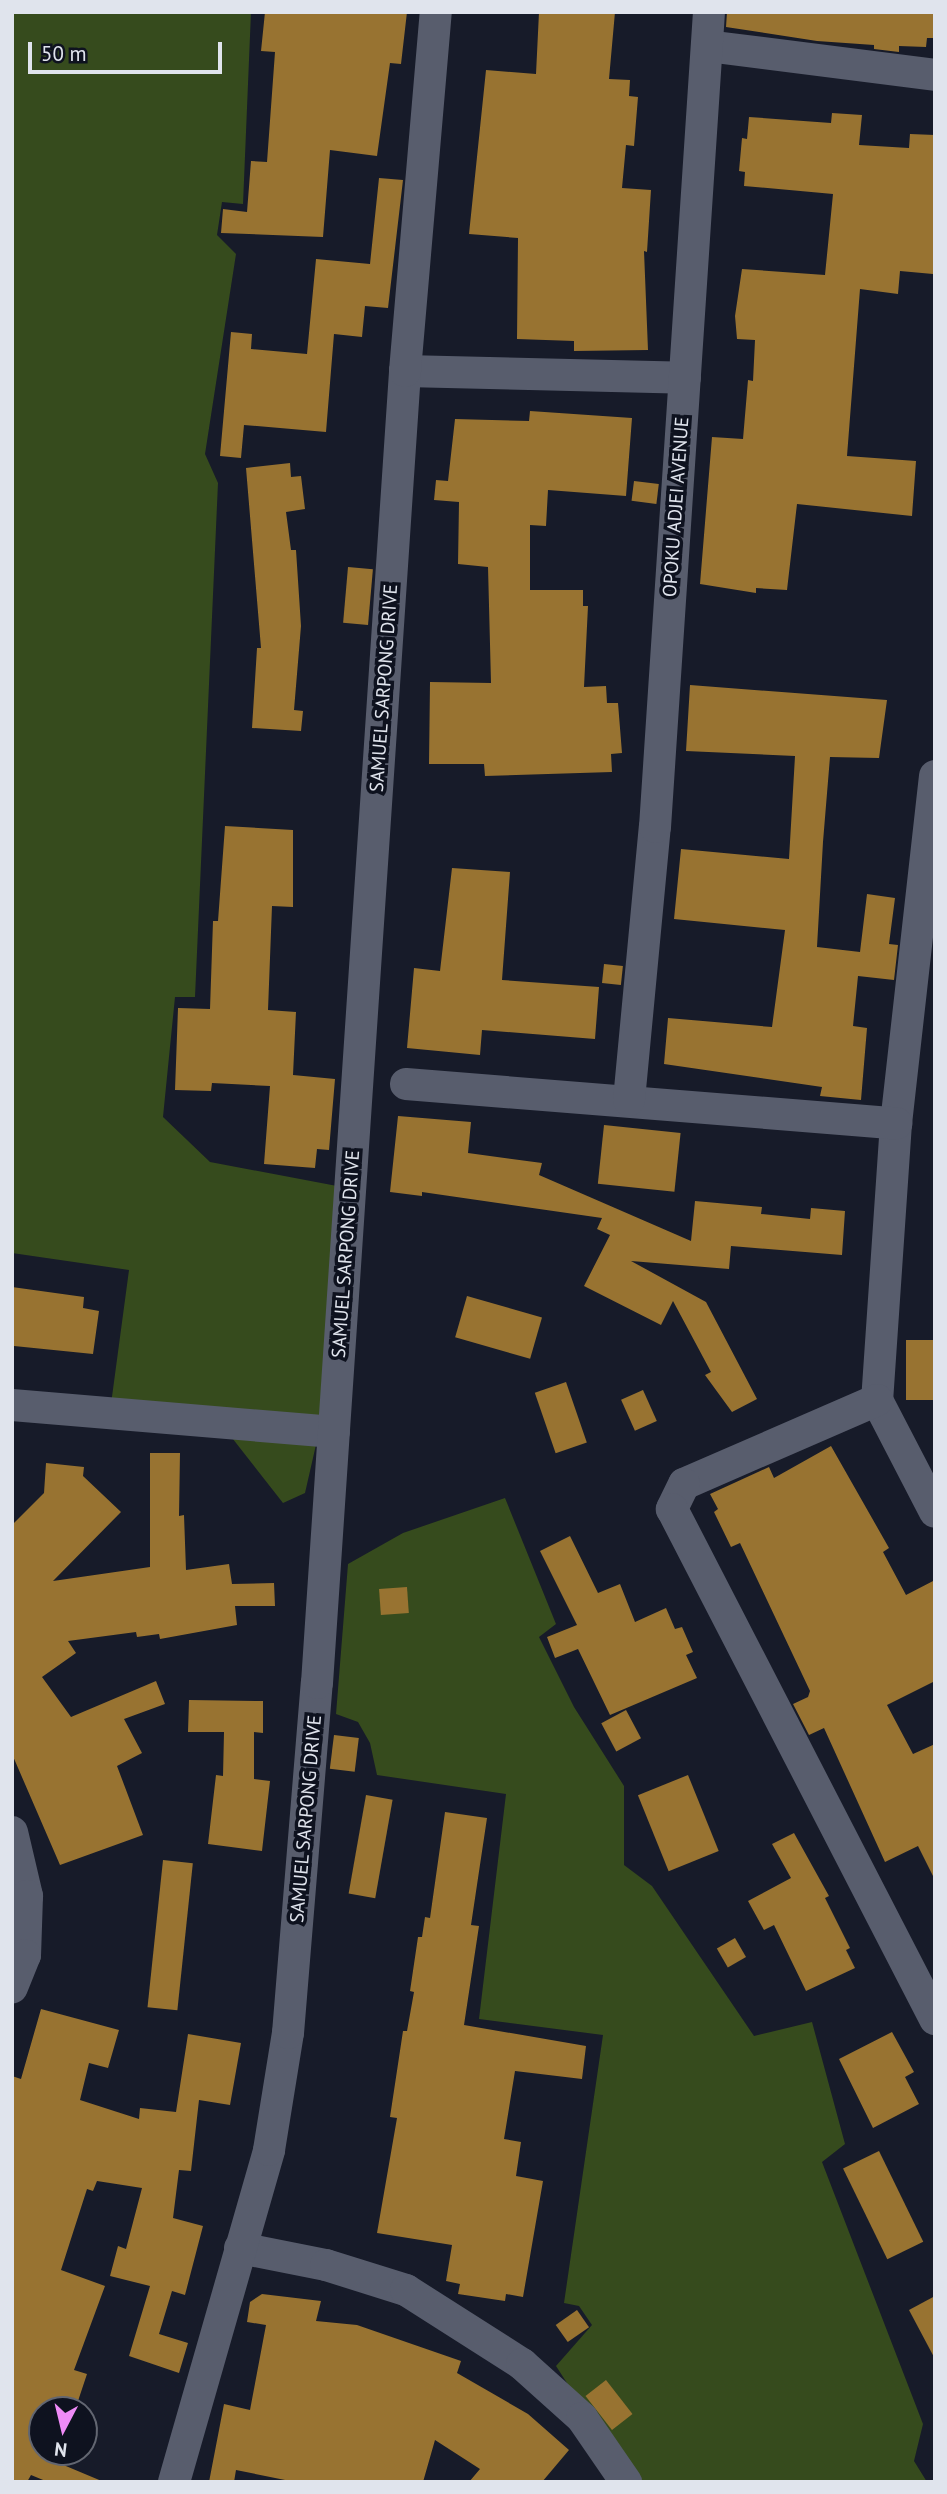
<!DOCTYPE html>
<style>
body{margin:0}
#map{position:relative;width:947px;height:2494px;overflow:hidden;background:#171b29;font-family:"PT Sans",sans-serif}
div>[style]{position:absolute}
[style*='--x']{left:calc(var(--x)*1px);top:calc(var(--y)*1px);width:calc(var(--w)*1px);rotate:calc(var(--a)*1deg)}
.green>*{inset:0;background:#364b1d}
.building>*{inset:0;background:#987331;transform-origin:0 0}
.minor>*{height:32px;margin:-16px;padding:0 16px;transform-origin:16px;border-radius:16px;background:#585d6d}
span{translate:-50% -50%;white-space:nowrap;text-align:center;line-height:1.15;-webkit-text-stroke:7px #0e121f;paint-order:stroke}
.street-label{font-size:19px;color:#e0e4ed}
.frame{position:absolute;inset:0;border:14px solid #e0e4ed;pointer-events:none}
.north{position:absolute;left:28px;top:2396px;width:70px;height:70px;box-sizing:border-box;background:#0e121f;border:2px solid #626671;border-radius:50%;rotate:187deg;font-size:19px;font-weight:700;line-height:28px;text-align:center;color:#e0e4ed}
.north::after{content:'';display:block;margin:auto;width:24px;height:32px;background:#ef8bf7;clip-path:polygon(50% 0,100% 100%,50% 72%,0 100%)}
.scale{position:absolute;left:28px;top:42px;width:194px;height:32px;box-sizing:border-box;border:4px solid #e0e4ed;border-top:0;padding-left:9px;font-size:21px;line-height:24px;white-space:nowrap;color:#e0e4ed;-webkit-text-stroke:5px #0e121f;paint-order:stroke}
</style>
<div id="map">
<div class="green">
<div style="clip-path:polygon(12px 12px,251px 12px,243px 204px,222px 202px,217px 235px,236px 254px,205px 454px,218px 483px,195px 997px,175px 997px,163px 1117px,210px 1162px,337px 1186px,318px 1436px,305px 1493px,283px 1503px,229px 1434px,109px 1419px,129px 1270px,12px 1253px)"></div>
<div style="clip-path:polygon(505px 1498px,556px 1624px,539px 1637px,574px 1707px,624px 1786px,624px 1865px,652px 1886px,754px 2036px,812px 2022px,845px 2144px,822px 2162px,923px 2424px,914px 2461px,927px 2482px,631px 2482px,556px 2366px,592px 2325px,579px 2306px,564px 2303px,603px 2035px,479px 2019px,506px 1794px,377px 1775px,370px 1743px,358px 1722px,336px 1714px,348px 1564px,403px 1533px)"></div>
</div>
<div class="building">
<div style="clip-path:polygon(265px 12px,407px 12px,401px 64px,390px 63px,377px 156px,330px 150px,323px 237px,221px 233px,223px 209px,247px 212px,251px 161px,267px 162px,275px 52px,261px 51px)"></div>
<div style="clip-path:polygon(539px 12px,615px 12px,609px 79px,630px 80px,629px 96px,638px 97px,634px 146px,626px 145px,622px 188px,651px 190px,647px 252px,644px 251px,648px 350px,574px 351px,574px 341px,517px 339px,518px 238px,469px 234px,486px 70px,536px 74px)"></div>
<div style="clip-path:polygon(727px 12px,935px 12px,935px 38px,927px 38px,926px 47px,899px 46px,899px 52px,874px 49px,874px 45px,817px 41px,726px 27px)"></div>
<div style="clip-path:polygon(832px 113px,862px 115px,859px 145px,909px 148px,910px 134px,935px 135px,933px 274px,900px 271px,898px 294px,860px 289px,847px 456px,916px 461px,912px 516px,797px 504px,787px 590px,756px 588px,756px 593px,700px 584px,712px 437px,743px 439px,748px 380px,753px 381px,755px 340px,737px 339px,735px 316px,742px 269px,825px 275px,833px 194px,744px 186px,745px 172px,739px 171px,742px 138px,747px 139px,749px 117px,831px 123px)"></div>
<div style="clip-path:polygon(379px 178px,403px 180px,388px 308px,365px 306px,362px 337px,334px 334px,326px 432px,244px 425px,241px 458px,220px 456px,231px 332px,252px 334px,251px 349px,307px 354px,316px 259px,370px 264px)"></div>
<div style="clip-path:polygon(530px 411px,632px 418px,626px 496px,548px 490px,546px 526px,530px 525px,530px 590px,583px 590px,583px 606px,588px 606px,584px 687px,606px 686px,607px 703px,618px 703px,622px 753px,611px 754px,612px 772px,485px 776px,484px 764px,429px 764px,430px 682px,491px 683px,488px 567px,458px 564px,459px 502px,434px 500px,436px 480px,448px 481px,455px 419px,529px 421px)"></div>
<div style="clip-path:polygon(290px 463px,291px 477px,301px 476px,305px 509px,286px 512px,291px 550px,296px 550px,301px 626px,294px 710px,303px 711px,301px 731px,252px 728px,257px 648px,261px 648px,246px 468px)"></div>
<div style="left:634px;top:481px;width:25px;height:20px;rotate:7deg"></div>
<div style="left:348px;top:567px;width:25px;height:56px;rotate:5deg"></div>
<div style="clip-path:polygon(690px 685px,887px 700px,879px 758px,830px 757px,823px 842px,817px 947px,860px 952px,867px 894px,895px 898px,889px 944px,898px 945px,894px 980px,858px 976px,853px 1026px,867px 1028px,861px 1100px,820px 1096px,822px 1087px,664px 1064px,668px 1018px,772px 1027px,785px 930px,674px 919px,681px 849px,789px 859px,795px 756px,686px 751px)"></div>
<div style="clip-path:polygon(225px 826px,293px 830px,293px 907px,272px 906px,268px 1010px,296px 1012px,293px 1075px,335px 1079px,329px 1150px,317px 1149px,315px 1168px,264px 1164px,270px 1086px,212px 1083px,211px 1091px,175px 1090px,178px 1008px,210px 1009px,213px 921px,218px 921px)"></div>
<div style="clip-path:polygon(452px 868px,510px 872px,502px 980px,599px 987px,595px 1039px,482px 1030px,480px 1055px,407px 1048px,414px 968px,440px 971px)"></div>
<div style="left:604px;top:964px;width:19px;height:19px;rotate:6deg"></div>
<div style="clip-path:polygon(398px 1116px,471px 1122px,468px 1153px,542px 1163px,539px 1175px,691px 1241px,695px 1201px,762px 1207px,761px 1214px,810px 1219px,811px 1208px,845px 1211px,842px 1255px,731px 1246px,729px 1269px,631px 1261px,706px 1302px,757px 1399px,732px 1412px,705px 1375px,711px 1372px,673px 1301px,661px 1325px,584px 1286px,610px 1235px,597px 1229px,602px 1218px,422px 1192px,422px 1196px,390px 1192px)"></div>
<div style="left:604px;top:1125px;width:77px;height:59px;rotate:6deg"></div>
<div style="clip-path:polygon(12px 1287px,84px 1297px,83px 1308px,99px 1311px,93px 1354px,14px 1346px)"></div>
<div style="left:467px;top:1296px;width:78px;height:43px;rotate:16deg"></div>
<div style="left:935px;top:1340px;width:60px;height:29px;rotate:90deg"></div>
<div style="left:566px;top:1382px;width:64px;height:33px;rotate:71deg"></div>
<div style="left:643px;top:1390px;width:34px;height:24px;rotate:66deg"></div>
<div style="clip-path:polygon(831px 1446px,889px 1548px,883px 1552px,906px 1595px,935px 1580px,935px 1681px,887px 1705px,913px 1754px,935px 1744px,935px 1880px,918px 1846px,885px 1862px,824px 1728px,809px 1735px,793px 1704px,808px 1697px,810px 1691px,740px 1543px,731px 1547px,714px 1512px,718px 1509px,710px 1494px,769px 1467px,774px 1478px)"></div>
<div style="clip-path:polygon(150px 1453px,180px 1453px,179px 1516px,184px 1515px,186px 1570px,229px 1564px,232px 1584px,274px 1583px,275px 1606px,235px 1606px,237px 1625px,160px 1639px,159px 1634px,137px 1637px,136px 1632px,68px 1641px,76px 1653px,42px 1677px,71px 1717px,156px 1681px,165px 1704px,124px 1719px,142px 1753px,117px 1766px,143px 1835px,60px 1865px,12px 1754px,12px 1525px,44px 1493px,46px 1463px,84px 1467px,83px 1476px,121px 1512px,53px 1581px,150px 1567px)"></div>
<div style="clip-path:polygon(570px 1536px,598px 1593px,620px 1584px,635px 1622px,666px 1608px,675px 1629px,682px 1627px,693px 1652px,686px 1655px,697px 1678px,610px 1715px,578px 1649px,555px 1658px,547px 1637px,577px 1625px,540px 1551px)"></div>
<div style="left:407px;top:1587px;width:26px;height:28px;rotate:86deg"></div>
<div style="clip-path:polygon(189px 1700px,263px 1701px,263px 1733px,254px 1732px,254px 1779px,270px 1781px,262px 1851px,208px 1844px,216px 1775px,223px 1776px,224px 1732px,188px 1732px)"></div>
<div style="left:626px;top:1710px;width:32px;height:28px;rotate:62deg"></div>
<div style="left:334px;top:1735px;width:25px;height:34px;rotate:7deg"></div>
<div style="left:688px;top:1775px;width:82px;height:54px;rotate:68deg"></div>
<div style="left:366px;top:1795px;width:27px;height:100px;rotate:10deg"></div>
<div style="clip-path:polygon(445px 1812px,487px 1818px,471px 1925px,479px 1926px,464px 2025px,586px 2046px,582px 2079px,515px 2071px,504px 2139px,521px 2142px,516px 2176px,543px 2181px,523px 2297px,506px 2294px,505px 2301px,458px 2294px,460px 2284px,446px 2281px,452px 2245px,377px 2233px,397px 2118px,390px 2117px,403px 2031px,407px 2031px,414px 1992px,410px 1991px,418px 1937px,422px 1937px,425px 1917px,430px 1918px)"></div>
<div style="clip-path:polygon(794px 1833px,829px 1896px,825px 1898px,850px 1948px,846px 1950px,855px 1968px,806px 1991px,774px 1925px,764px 1930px,748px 1901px,791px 1878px,772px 1844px)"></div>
<div style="left:163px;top:1860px;width:30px;height:148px;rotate:6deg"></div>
<div style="left:735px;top:1938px;width:22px;height:21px;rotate:60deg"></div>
<div style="clip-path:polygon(41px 2009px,119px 2030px,108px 2068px,89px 2063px,80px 2100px,139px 2119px,140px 2108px,176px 2112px,188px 2034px,241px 2043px,230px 2105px,199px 2100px,191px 2171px,179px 2170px,173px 2218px,203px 2226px,185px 2295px,172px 2291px,159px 2334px,188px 2343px,179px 2373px,129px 2356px,150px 2286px,110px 2276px,118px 2246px,126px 2249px,142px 2188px,97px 2181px,93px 2191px,87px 2189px,61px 2270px,105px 2286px,74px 2370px,87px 2374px,75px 2410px,42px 2410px,42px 2456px,104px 2482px,48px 2482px,31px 2475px,27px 2482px,12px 2482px,12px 2076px,21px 2079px)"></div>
<div style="clip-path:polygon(892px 2032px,914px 2072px,905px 2077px,919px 2104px,873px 2128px,839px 2059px)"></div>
<div style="left:879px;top:2151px;width:101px;height:40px;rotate:64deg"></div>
<div style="clip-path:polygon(262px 2294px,321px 2301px,316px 2321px,357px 2325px,461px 2361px,457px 2373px,528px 2414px,569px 2450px,542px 2482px,469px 2482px,480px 2469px,435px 2440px,423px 2482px,295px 2482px,236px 2470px,234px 2482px,209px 2482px,224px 2404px,250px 2410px,266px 2325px,247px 2322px,250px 2302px)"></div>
<div style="clip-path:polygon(935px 2296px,935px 2359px,909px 2310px)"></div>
<div style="left:577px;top:2310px;width:21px;height:26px;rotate:55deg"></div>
<div style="left:606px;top:2380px;width:43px;height:26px;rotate:52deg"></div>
</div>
<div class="minor">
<div style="--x:707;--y:46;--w:230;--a:7.2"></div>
<div style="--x:405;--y:371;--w:280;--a:1.4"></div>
<div style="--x:935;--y:776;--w:349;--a:96.4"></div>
<div style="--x:896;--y:1123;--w:278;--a:93.9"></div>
<div style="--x:877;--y:1400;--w:126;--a:62.6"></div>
<div style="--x:406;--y:1084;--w:492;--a:4.6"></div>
<div style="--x:629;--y:1100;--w:274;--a:-84.6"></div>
<div style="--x:655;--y:827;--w:817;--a:-86.21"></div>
<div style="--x:877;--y:1400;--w:210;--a:156.5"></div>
<div style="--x:684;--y:1484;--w:28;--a:116"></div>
<div style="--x:672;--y:1509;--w:574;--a:62.72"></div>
<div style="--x:12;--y:1405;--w:323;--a:4.8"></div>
<div style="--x:12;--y:1832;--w:66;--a:76.8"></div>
<div style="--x:27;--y:1896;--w:59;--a:91.9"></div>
<div style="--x:25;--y:1955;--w:35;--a:112"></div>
<div style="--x:240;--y:2248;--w:88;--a:11.2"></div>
<div style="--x:326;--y:2265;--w:84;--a:17.4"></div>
<div style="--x:406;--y:2290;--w:138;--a:32.5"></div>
<div style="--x:522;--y:2364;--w:81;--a:42"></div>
<div style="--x:582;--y:2418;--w:78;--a:55.5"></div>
<div style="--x:174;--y:2482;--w:345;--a:-74"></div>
<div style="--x:269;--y:2150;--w:119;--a:-80.8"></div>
<div style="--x:288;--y:2033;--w:351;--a:-85.3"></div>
<div style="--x:317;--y:1683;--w:1315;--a:-86.16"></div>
<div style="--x:405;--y:371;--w:360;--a:-85.1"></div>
</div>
<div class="street-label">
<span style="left:676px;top:507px;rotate:-86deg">OPOKU ADJEI AVENUE</span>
<span style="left:384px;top:688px;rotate:-86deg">SAMUEL SARPONG DRIVE</span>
<span style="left:346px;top:1254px;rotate:-86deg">SAMUEL SARPONG DRIVE</span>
<span style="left:306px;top:1819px;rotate:-85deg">SAMUEL SARPONG DRIVE</span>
</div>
<div class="frame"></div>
<div class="north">N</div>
<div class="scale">50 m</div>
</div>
